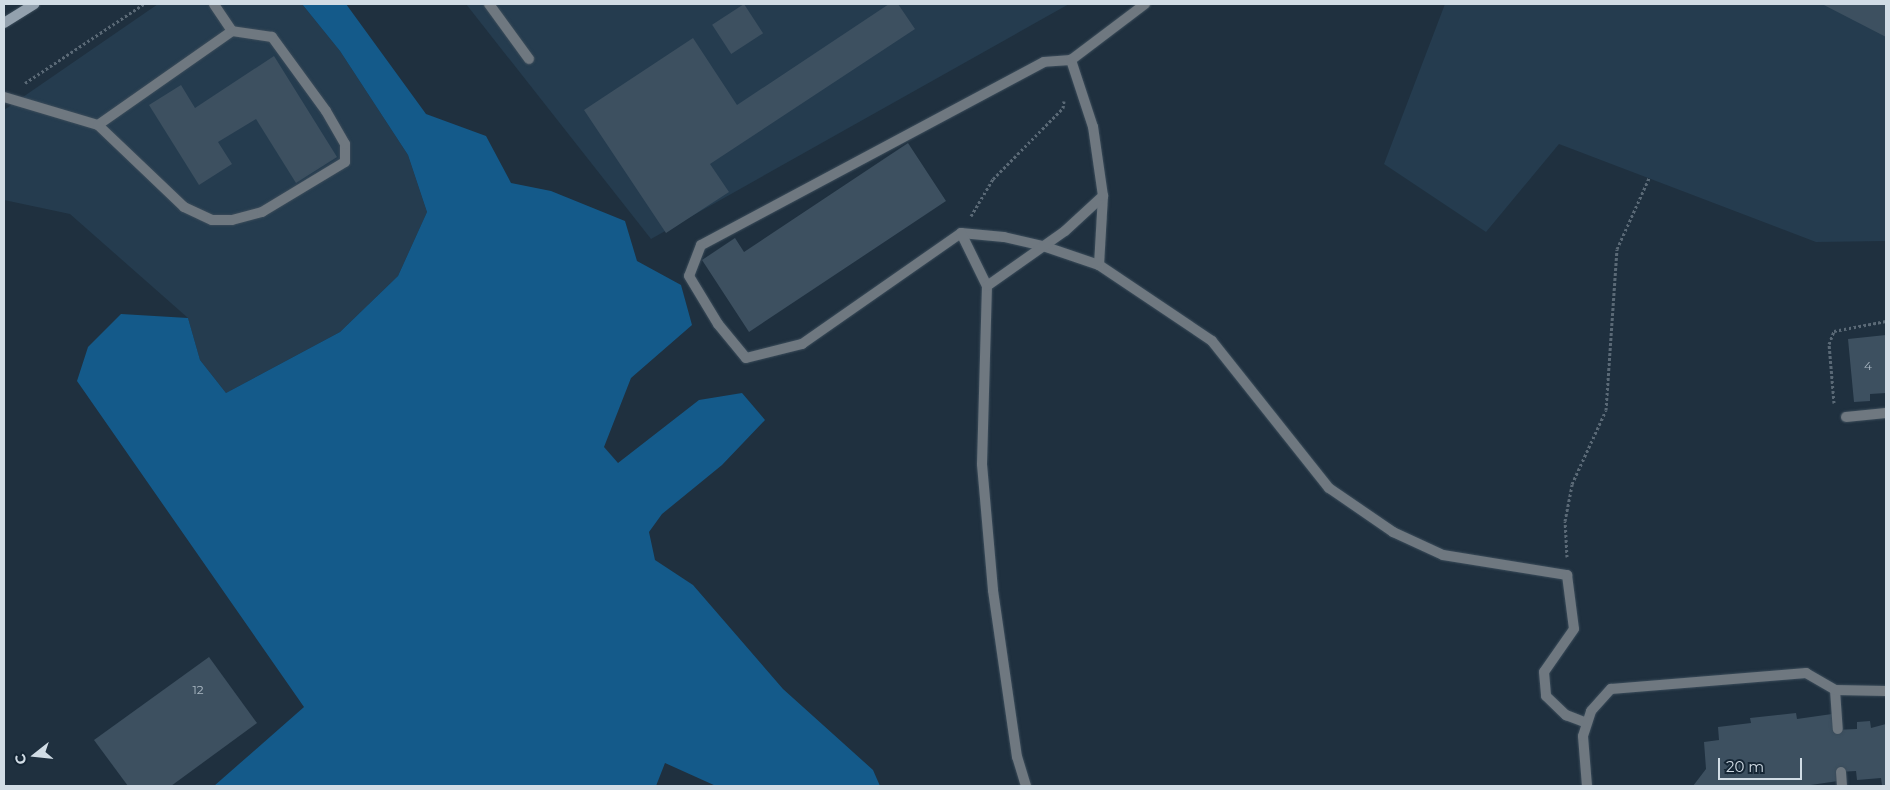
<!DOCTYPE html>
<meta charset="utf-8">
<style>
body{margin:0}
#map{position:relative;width:1890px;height:790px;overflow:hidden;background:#1f303f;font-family:Montserrat,sans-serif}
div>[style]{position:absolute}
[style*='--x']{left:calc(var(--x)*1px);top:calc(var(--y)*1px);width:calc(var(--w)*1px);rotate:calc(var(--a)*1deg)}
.built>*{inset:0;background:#253c4f}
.forest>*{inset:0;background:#145a8a}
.building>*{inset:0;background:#3d5060;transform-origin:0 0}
.path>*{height:3px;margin-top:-1.5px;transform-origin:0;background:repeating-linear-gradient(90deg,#5a6976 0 2.5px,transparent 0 5px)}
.roads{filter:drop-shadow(0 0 1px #3b4c5a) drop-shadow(0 0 1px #3b4c5a)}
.service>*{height:10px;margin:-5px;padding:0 5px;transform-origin:5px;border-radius:5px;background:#6f7880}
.secondary>*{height:10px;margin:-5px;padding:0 5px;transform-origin:5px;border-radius:5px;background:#93a1ae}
span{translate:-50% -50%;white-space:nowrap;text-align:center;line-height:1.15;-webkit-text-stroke:4.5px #152635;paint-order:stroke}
.number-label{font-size:12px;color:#acb9c4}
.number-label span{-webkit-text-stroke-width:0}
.frame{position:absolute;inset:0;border:5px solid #d1dce5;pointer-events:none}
.north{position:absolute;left:10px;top:730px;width:50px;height:50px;-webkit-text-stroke:4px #152635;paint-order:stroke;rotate:254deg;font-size:14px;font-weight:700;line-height:20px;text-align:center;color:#d1dce5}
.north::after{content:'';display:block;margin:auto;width:18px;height:22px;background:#d1dce5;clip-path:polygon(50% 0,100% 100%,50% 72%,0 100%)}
.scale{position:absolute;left:1718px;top:758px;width:84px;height:22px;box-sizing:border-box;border:2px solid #d1dce5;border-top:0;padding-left:6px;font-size:15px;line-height:18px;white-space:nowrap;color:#d1dce5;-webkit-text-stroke:4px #152635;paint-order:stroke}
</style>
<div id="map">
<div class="built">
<div style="clip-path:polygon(158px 4px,302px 4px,340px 51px,408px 155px,427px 212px,398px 276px,340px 332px,226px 393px,200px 360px,188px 318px,70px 214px,4px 200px,4px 110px)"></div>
<div style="clip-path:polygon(466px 4px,1069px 4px,651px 239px)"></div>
<div style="clip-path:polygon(1445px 4px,1886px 4px,1886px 241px,1816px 242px,1559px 144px,1486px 232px,1384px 164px)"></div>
</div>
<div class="forest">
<div style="clip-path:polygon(302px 4px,346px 4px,426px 114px,486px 136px,511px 183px,551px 191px,625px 221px,637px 261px,681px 285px,692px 325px,631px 378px,604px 447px,618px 463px,699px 400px,742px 393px,765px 420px,722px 465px,662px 514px,649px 532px,655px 560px,693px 585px,783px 689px,873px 770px,880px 786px,716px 786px,665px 763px,656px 786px,214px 786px,304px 707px,77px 381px,88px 347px,121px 314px,188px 318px,200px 360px,226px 393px,340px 332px,398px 276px,427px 212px,408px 155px,340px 51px)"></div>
</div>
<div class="building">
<div style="left:744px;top:4px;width:35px;height:38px;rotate:57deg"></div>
<div style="clip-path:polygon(889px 4px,898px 4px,915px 29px,710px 164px,729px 192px,666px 233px,584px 110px,693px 38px,737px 105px)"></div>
<div style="clip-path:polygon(1822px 4px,1886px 4px,1886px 37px)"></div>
<div style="clip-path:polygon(274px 56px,337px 157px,296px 183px,256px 119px,218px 142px,232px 164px,199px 185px,149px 105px,181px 85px,195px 108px)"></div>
<div style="clip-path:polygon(908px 143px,946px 201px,749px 332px,702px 260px,735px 238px,744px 252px)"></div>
<div style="clip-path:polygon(1886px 335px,1886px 393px,1870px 394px,1870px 401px,1854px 402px,1848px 339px)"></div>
<div style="clip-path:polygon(209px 657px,257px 723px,171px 786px,128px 786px,94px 740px)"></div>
<div style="clip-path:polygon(1796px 713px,1797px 719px,1832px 714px,1833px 730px,1857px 729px,1857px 722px,1870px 721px,1871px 728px,1886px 724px,1886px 785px,1882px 785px,1881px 778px,1857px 780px,1856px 771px,1838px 772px,1838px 781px,1804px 786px,1693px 786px,1706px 769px,1704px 742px,1719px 740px,1718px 727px,1751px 723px,1750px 718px)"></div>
</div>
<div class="path">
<div style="--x:25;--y:83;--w:143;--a:-33.6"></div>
<div style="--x:971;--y:216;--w:43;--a:-59.3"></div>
<div style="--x:993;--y:179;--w:100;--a:-45.4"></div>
<div style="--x:1063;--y:108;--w:7;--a:-82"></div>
<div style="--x:1834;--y:403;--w:59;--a:-94.8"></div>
<div style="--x:1829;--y:344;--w:14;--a:-69"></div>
<div style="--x:1834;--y:331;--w:53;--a:-10.9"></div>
<div style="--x:1567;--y:557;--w:36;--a:-93"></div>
<div style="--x:1565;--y:521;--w:38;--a:-79"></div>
<div style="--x:1572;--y:484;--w:81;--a:-65.3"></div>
<div style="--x:1606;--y:410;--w:161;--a:-86.1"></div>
<div style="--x:1617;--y:249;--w:78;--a:-65.7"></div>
</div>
<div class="roads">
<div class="service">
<div style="--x:489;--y:4;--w:68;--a:54"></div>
<div style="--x:1071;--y:60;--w:27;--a:176"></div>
<div style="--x:1044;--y:62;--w:389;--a:151.9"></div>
<div style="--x:701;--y:245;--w:33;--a:111"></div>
<div style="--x:689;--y:276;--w:56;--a:58.9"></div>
<div style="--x:718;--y:324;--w:44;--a:50.5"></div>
<div style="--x:746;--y:358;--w:58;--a:-14"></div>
<div style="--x:802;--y:344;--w:194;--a:-34.9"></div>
<div style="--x:961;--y:233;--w:43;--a:5.3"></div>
<div style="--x:1004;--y:237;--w:40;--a:13"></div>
<div style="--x:1043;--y:246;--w:59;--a:18.7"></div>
<div style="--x:1099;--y:265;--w:136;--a:33.9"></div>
<div style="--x:1212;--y:341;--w:188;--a:51.5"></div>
<div style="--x:1329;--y:488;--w:78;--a:34.5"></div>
<div style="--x:1393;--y:532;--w:55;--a:24.7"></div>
<div style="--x:1443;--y:555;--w:126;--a:9.2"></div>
<div style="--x:1567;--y:575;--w:54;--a:82.6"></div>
<div style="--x:1574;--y:629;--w:52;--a:124.9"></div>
<div style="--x:1544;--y:672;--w:24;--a:85"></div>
<div style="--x:1546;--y:696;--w:28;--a:44"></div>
<div style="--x:1566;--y:715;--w:22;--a:21"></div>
<div style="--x:4;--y:97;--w:98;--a:16.6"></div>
<div style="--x:98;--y:125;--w:164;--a:-35"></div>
<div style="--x:232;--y:31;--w:32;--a:-124"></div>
<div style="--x:98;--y:125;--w:119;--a:43.6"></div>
<div style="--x:184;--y:207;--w:31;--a:25"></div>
<div style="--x:212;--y:220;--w:20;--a:0"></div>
<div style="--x:232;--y:220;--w:31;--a:-15"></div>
<div style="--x:262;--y:212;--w:97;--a:-31.1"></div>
<div style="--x:345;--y:162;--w:18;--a:-90"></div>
<div style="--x:345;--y:144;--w:38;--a:-120"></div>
<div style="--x:326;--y:111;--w:92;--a:-126.1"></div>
<div style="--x:272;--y:37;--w:40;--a:-171.5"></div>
<div style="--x:961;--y:233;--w:59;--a:63.9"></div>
<div style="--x:1099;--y:265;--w:69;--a:-86.7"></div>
<div style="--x:1846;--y:417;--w:40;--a:-5.7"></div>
<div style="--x:1835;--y:690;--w:39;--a:86"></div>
<div style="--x:1841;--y:772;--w:14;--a:86"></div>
<div style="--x:1026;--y:786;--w:30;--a:-107"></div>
<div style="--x:1017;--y:757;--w:169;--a:-98.2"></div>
<div style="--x:993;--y:590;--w:126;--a:-95"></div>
<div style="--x:982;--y:464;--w:178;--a:-88.4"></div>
<div style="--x:987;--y:286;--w:95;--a:-35.2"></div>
<div style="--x:1065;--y:231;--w:52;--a:-42.6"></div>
<div style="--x:1103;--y:196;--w:70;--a:-98.2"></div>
<div style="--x:1093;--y:127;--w:71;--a:-108.2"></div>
<div style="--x:1071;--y:60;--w:93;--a:-37.1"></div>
<div style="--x:1587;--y:786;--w:50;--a:-94.6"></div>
<div style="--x:1583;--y:736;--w:26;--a:-72"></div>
<div style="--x:1591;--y:711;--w:30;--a:-48"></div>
<div style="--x:1611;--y:689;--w:196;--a:-4.7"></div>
<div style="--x:1806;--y:673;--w:34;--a:30"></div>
<div style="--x:1835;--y:690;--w:51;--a:1.1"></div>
</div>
<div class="secondary">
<div style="--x:4;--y:23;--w:36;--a:-32"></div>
</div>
</div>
<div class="number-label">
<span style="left:1868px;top:366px">4</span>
<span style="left:198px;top:690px">12</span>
</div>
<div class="frame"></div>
<div class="north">С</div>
<div class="scale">20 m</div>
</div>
